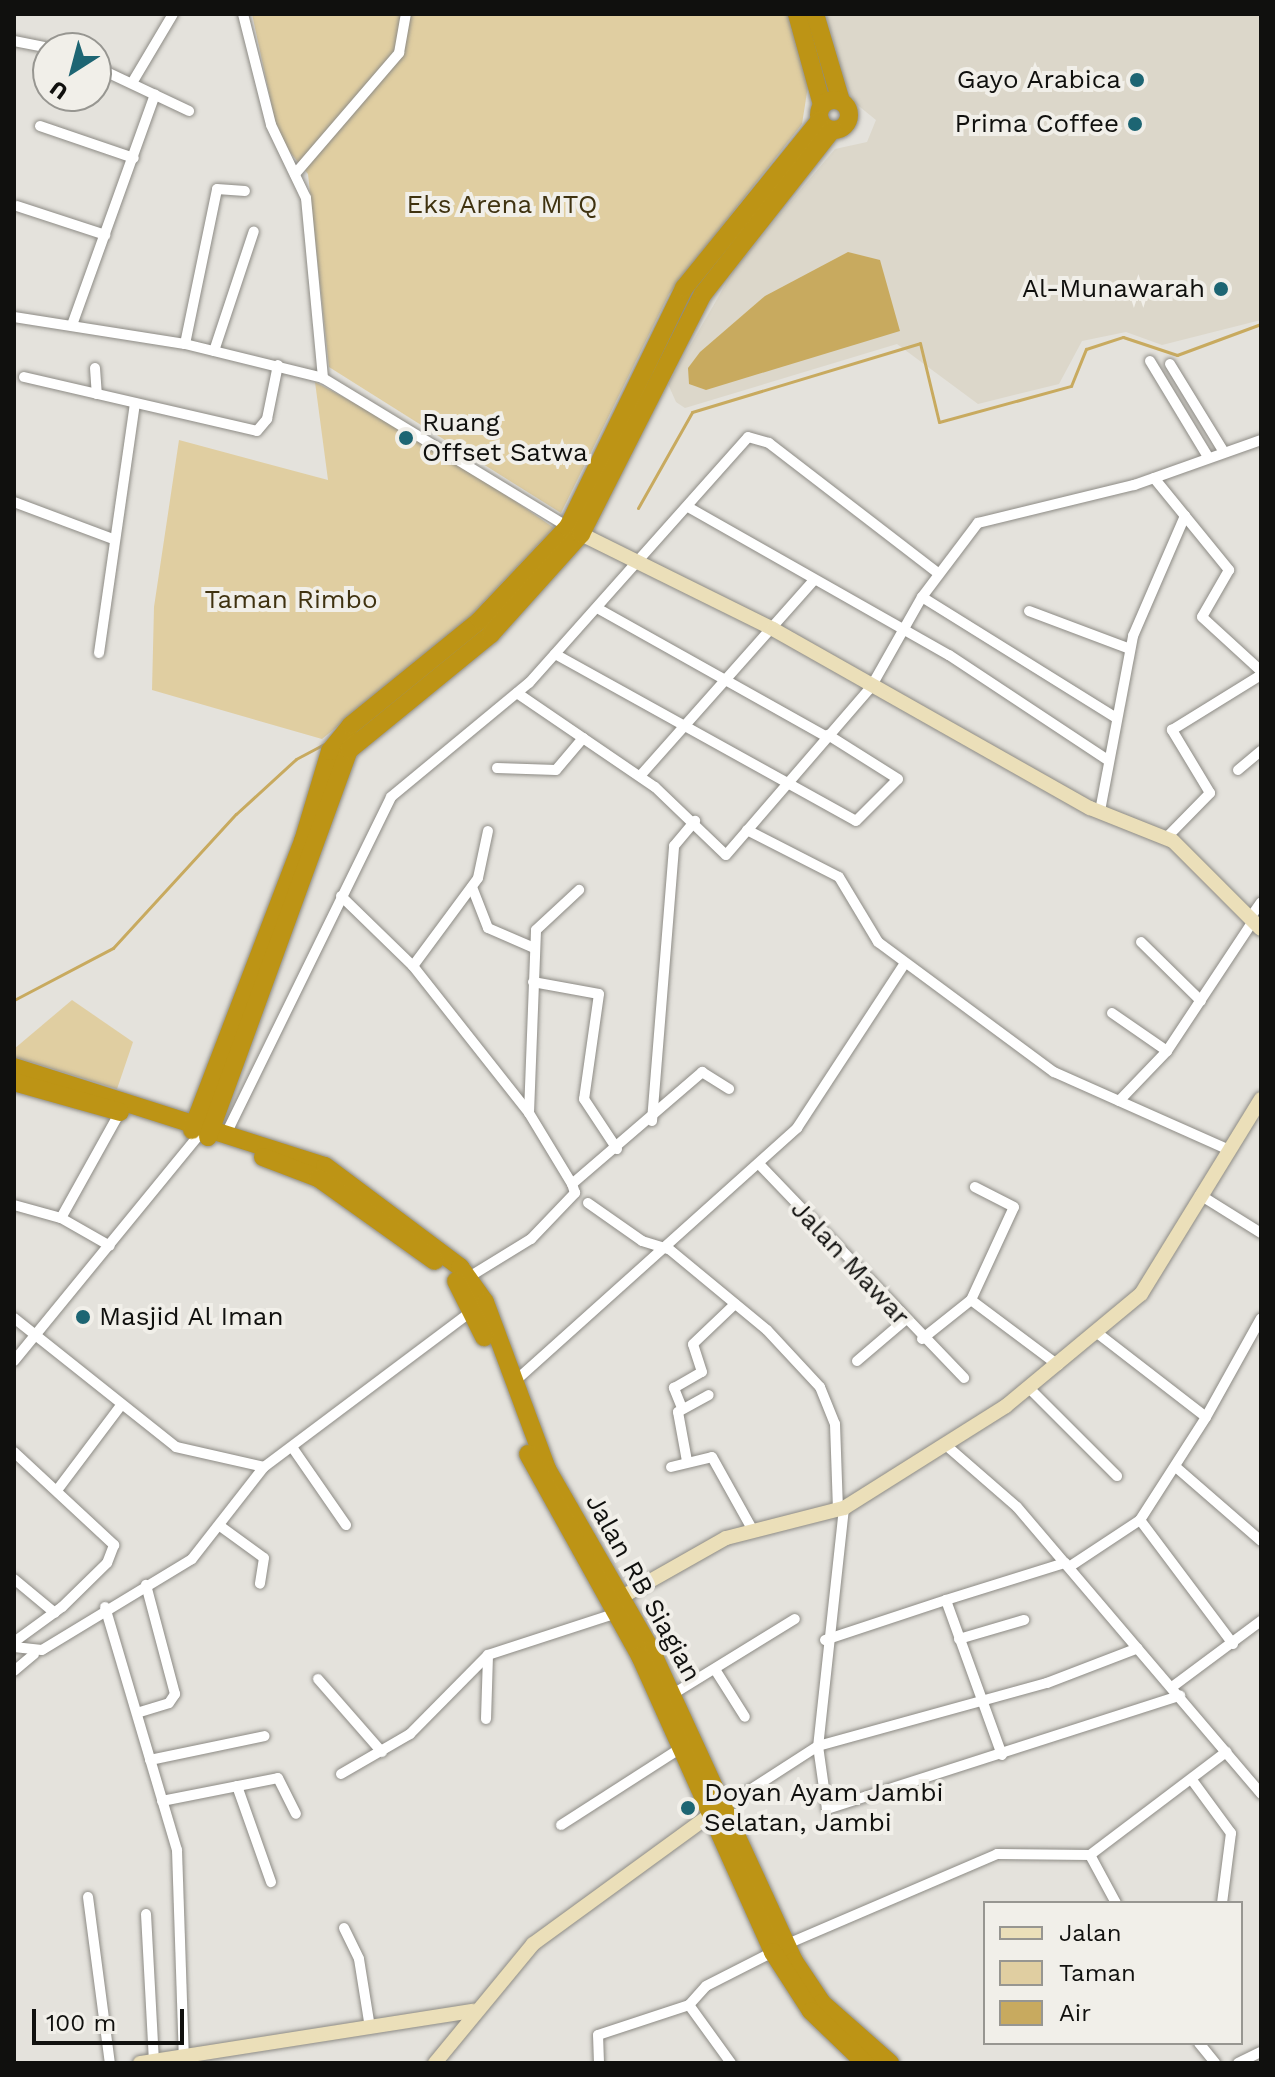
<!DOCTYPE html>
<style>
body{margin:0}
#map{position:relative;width:1275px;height:2077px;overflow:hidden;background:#e4e2dc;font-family:"Work Sans",sans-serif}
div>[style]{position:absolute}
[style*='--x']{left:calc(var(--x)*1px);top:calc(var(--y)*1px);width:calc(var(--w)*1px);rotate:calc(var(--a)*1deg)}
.built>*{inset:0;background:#dcd7ca}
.green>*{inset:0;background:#e0cea1}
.water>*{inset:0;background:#c8aa5f}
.stream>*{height:3px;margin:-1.5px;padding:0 1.5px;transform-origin:1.5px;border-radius:1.5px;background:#c8aa5f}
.roads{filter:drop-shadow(0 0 2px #8d8b85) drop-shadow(0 0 2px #8d8b85)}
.street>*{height:10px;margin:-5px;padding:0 5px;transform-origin:5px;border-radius:5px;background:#fff}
.secondary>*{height:14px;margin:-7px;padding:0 7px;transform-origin:7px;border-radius:7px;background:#ebdfb9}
.highway>*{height:18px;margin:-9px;padding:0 9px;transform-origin:9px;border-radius:9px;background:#bd9415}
.highway>.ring{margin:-9px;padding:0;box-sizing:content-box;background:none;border:18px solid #bd9415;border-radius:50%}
.dots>*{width:22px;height:22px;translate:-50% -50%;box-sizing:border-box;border:4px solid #f1efe9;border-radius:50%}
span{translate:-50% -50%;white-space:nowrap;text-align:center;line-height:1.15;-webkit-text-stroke:8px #f1efe9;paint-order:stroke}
.poi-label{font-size:26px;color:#10100e}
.right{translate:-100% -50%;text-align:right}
.left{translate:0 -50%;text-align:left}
.park-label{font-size:26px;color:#3f3210}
.street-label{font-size:26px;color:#10100e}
.frame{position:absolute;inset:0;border:16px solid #10100e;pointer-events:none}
.legend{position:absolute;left:983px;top:1901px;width:260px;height:144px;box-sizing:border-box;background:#f1efe9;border:2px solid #979691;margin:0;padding:10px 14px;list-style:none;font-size:24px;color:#10100e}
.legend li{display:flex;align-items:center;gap:16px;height:40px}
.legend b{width:40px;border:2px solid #979691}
.north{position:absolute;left:32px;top:32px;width:80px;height:80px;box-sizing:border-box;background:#f1efe9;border:2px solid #979691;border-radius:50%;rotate:216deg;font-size:22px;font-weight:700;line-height:32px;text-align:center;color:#10100e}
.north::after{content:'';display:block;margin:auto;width:28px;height:36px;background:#1d6573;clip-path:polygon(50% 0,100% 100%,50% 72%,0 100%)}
.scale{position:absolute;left:32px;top:2009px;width:152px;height:36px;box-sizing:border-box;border:4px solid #10100e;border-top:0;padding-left:10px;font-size:24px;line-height:28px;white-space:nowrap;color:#10100e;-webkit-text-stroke:6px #f1efe9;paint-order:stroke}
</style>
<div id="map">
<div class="built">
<div style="clip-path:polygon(826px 14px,1261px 14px,1261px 320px,1162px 345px,1126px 332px,1082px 341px,1059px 384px,978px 404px,897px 344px,685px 408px,676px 402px,668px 384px,735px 268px,835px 149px,867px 142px,876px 120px,855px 103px,843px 77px)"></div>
</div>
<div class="green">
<div style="clip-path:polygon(252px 14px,789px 14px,808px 86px,802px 124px,669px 294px,561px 513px,329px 367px,308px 174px,279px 139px)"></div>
<div style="clip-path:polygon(315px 382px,432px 444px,554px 528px,467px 620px,322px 739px,152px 690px,154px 607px,179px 440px,328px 480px)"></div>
<div style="clip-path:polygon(72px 1000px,133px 1042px,117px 1089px,14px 1057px,14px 1049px)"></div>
</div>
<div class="water">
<div style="clip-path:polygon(848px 252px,880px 260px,900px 331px,706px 390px,689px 384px,688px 368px,700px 352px,765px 296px)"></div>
</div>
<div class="stream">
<div style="--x:638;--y:508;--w:110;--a:-60.6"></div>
<div style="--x:692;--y:412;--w:238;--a:-16.8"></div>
<div style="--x:920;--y:343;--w:81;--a:76.5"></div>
<div style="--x:939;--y:422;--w:137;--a:-15.3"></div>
<div style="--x:1071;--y:386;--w:40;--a:-68"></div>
<div style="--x:1086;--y:349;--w:39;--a:-18"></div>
<div style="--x:1123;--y:337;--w:57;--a:18.4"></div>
<div style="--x:1177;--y:355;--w:90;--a:-20.3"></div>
<div style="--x:14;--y:1000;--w:112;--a:-27.7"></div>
<div style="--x:113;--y:948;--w:182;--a:-47.5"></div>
<div style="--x:236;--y:814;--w:81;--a:-42.5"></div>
<div style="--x:296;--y:759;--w:32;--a:-28"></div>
</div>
<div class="roads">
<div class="street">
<div style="--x:243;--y:14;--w:114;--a:75.8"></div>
<div style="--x:271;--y:125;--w:81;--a:64.4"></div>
<div style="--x:306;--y:198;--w:181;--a:84.6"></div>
<div style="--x:14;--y:41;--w:37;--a:11"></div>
<div style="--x:96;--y:67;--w:103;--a:25.3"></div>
<div style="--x:132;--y:83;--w:80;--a:-59.3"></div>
<div style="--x:40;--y:126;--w:99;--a:18.8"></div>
<div style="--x:295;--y:174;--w:160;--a:-49.3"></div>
<div style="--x:399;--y:53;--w:40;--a:-80"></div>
<div style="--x:17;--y:206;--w:93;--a:18.2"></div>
<div style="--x:14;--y:317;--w:173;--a:9"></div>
<div style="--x:185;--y:344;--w:142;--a:13.8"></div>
<div style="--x:323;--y:378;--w:287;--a:31.3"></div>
<div style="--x:72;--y:325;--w:245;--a:-70.2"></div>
<div style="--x:185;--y:344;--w:158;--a:-78.3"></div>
<div style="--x:217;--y:189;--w:28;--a:4"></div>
<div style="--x:214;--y:351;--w:126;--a:-71.6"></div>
<div style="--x:1150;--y:361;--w:110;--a:58.8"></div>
<div style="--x:1170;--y:364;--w:100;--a:58.5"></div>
<div style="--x:95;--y:368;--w:26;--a:86"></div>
<div style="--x:24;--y:377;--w:239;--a:13"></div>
<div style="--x:257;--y:431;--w:16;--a:-50"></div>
<div style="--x:267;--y:419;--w:55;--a:-78.5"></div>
<div style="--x:14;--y:502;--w:106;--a:20.5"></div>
<div style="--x:688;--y:507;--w:300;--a:29.6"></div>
<div style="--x:949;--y:655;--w:188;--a:33.5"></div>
<div style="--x:1185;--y:516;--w:70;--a:50.8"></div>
<div style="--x:1229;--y:570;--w:54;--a:119.9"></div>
<div style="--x:1202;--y:617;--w:80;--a:42.5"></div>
<div style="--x:922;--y:597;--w:227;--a:31.9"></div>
<div style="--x:597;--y:608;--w:264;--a:29.3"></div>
<div style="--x:1029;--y:611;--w:108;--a:20.6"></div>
<div style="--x:99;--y:653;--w:252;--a:-81.8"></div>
<div style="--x:555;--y:654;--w:344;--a:29"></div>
<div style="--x:856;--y:821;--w:59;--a:-45"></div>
<div style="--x:898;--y:779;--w:83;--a:-147.8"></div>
<div style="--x:517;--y:693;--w:167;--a:34.3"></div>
<div style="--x:655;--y:787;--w:98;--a:43.8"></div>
<div style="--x:726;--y:855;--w:222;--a:-49.2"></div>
<div style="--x:871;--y:687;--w:103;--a:-60.5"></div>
<div style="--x:922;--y:597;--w:93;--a:-52.9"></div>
<div style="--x:978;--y:523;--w:161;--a:-13.7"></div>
<div style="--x:1134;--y:485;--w:135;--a:-19.5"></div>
<div style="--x:497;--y:768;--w:59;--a:1.9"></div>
<div style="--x:556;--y:770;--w:42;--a:-49.8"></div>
<div style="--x:1238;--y:770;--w:30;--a:-40"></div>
<div style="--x:640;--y:776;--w:262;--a:-48.4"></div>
<div style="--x:1100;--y:811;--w:178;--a:-79.3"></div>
<div style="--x:1133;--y:636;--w:131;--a:-66.6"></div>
<div style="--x:1185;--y:516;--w:49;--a:-129.2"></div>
<div style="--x:747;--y:830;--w:103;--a:27.1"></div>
<div style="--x:839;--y:877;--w:76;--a:59"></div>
<div style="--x:878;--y:942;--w:219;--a:36.5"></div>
<div style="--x:1054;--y:1072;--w:189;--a:24"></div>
<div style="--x:1166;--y:838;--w:63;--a:-45.6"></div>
<div style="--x:1210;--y:793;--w:74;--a:-121.1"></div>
<div style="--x:1172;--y:730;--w:105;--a:-31.7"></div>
<div style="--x:472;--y:887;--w:44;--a:68.7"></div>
<div style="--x:488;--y:928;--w:50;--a:23.5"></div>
<div style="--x:341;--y:896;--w:100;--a:44.2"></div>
<div style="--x:413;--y:966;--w:187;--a:51.7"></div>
<div style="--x:529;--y:1113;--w:83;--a:58.8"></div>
<div style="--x:572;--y:1184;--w:172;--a:-40.7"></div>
<div style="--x:702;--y:1072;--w:32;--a:32"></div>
<div style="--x:1250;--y:918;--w:19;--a:-55"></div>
<div style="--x:1141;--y:942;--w:84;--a:44.5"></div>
<div style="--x:413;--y:966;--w:109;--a:-53.5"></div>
<div style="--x:478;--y:878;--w:48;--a:-78"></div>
<div style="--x:533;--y:982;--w:67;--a:10.3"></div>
<div style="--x:599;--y:994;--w:106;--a:98.1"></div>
<div style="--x:584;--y:1099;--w:60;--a:56.6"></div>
<div style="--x:1112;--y:1013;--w:67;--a:34.6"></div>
<div style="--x:1119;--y:1101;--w:69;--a:-46.2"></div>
<div style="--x:1167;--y:1051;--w:156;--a:-56.5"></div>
<div style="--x:529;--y:1113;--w:183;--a:-87.8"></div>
<div style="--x:536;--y:930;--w:59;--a:-42.9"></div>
<div style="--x:652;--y:1121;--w:276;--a:-85.4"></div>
<div style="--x:674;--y:846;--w:33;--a:-50"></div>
<div style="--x:227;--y:1132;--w:373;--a:-63.9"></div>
<div style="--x:391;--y:797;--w:179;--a:-39.6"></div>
<div style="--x:529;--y:683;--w:329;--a:-48.3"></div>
<div style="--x:748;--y:437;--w:22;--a:16"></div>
<div style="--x:769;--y:443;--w:213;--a:37.6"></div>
<div style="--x:760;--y:1165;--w:295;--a:46.2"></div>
<div style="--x:1200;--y:1195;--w:72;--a:31.9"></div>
<div style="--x:588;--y:1203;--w:66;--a:35.1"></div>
<div style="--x:642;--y:1241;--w:28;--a:17"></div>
<div style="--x:669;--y:1249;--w:127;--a:39.6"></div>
<div style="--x:767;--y:1330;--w:78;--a:47.1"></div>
<div style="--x:820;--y:1387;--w:40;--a:68"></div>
<div style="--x:835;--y:1424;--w:85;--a:88"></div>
<div style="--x:14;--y:1205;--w:49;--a:15.5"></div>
<div style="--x:61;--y:1218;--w:56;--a:29.7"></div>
<div style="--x:61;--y:1218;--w:121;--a:-60.9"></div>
<div style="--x:469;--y:1277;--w:73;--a:-31.5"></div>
<div style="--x:531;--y:1239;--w:64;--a:-46.3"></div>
<div style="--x:575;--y:1193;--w:9;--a:-108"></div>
<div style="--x:971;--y:1300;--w:102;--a:-65.2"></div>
<div style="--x:1014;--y:1207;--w:44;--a:-152.9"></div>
<div style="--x:14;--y:1318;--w:207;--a:38.5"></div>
<div style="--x:176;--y:1447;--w:90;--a:12.8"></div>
<div style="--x:1096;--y:1332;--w:139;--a:37.7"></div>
<div style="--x:1206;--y:1417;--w:113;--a:-60.9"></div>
<div style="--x:922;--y:1339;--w:63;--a:-38.5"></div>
<div style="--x:971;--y:1300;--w:109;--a:36.8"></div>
<div style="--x:14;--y:1361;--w:292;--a:-50.7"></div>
<div style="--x:857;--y:1361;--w:63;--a:-40.5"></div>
<div style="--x:513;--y:1383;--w:382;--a:-41.9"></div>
<div style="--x:797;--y:1128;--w:197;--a:-56.8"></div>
<div style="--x:1028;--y:1387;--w:126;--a:45"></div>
<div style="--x:682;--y:1408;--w:22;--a:-112"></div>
<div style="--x:674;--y:1388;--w:32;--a:-30"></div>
<div style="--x:702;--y:1372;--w:29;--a:-108"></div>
<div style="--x:693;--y:1344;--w:58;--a:-43.6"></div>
<div style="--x:292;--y:1447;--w:95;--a:55.3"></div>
<div style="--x:948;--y:1447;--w:91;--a:41"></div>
<div style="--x:1017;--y:1507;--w:377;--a:49.6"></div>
<div style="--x:14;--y:1452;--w:137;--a:42.9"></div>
<div style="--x:114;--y:1545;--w:19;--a:111"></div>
<div style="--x:107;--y:1563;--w:63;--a:135.6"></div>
<div style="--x:62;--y:1607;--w:59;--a:143.9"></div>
<div style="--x:687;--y:1461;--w:50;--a:-100.4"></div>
<div style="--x:678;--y:1412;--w:35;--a:-29"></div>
<div style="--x:671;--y:1467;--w:42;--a:-13.7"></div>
<div style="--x:712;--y:1457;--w:82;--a:60.9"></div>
<div style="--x:1177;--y:1468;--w:111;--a:41"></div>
<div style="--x:58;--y:1489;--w:101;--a:-53"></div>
<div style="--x:844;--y:1508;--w:239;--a:96.2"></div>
<div style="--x:818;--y:1746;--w:64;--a:81.9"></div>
<div style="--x:827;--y:1809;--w:371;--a:-17.8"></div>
<div style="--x:1140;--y:1520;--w:155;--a:53.1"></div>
<div style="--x:220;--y:1526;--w:54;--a:36"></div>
<div style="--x:264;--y:1558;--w:26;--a:99"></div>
<div style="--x:1069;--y:1567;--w:85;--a:-33.5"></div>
<div style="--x:1140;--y:1520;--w:122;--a:-57.3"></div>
<div style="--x:14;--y:1579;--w:53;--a:39.7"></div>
<div style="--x:105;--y:1607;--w:253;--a:73.5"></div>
<div style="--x:177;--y:1850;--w:208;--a:88.1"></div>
<div style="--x:959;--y:1639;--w:68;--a:-16.3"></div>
<div style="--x:825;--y:1640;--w:127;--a:-18.3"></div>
<div style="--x:14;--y:1647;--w:28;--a:6"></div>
<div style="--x:42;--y:1650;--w:175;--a:-31.2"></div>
<div style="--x:192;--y:1559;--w:117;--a:-52"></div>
<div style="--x:264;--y:1467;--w:260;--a:-36.9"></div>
<div style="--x:14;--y:1671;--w:26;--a:-40"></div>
<div style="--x:716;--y:1671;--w:54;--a:57.8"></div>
<div style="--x:318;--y:1679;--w:97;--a:48.8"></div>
<div style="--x:1172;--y:1687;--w:111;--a:-36.6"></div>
<div style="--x:673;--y:1694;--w:143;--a:-31.6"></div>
<div style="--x:140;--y:1712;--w:30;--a:-17"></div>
<div style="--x:169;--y:1703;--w:11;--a:-56"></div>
<div style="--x:175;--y:1694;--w:113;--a:-104.9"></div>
<div style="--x:486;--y:1719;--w:64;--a:-88.2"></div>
<div style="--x:1002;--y:1755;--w:165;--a:-109.9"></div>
<div style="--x:946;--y:1600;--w:125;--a:-17.3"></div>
<div style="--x:150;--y:1760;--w:117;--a:-11.8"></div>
<div style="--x:341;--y:1774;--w:80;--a:-30.1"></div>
<div style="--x:410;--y:1734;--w:111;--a:-45.4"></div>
<div style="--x:488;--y:1655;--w:133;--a:-18"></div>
<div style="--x:1192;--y:1780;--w:66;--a:53.7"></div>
<div style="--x:1231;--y:1833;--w:71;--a:97.3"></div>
<div style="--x:237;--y:1786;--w:102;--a:70.5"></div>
<div style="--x:162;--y:1801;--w:118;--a:-11.2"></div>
<div style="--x:278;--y:1778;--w:40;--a:63.4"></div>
<div style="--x:722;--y:1808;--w:114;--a:-32.9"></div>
<div style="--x:818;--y:1746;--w:238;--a:-15.4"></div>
<div style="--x:1047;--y:1683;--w:97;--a:-21"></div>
<div style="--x:561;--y:1825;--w:143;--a:-32.7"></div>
<div style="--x:1090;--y:1855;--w:55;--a:61.6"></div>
<div style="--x:88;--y:1897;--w:167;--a:82.5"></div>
<div style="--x:146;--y:1914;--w:147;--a:86.9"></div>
<div style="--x:344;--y:1928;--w:34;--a:64"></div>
<div style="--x:359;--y:1959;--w:70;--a:80.9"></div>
<div style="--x:785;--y:1945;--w:231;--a:-23.2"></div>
<div style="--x:997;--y:1854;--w:93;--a:0.6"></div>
<div style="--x:1090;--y:1855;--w:171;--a:-37.1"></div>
<div style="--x:689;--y:2005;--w:72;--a:54.1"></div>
<div style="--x:1199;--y:2043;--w:26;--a:51"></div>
<div style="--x:599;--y:2063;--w:28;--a:-92"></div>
<div style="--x:598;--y:2035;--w:96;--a:-18.2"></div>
<div style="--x:689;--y:2005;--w:25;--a:-48"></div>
<div style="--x:706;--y:1986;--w:75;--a:-26.9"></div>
<div style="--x:1238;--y:2063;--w:25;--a:-26"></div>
</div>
<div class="secondary">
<div style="--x:581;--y:534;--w:214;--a:26.3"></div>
<div style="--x:773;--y:629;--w:364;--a:29.5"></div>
<div style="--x:1090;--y:808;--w:89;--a:21.7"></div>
<div style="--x:1173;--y:841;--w:124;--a:45"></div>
<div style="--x:620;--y:1598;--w:122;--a:-29.5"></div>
<div style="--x:726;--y:1538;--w:122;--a:-14.3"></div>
<div style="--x:844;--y:1508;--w:191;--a:-32.2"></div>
<div style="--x:1006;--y:1406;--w:175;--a:-39.7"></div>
<div style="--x:1141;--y:1294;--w:229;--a:-58.4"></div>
<div style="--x:140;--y:2063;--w:337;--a:-8.9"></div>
<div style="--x:435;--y:2063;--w:154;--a:-50.5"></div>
<div style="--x:533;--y:1944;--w:219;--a:-36.1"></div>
</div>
<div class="highway">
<div style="--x:797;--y:14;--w:94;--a:74.6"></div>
<div style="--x:815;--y:14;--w:91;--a:73.4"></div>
<div class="ring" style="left:819px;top:100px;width:12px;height:12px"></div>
<div style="--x:14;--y:1067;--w:326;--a:17.7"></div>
<div style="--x:325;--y:1166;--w:169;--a:36.8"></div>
<div style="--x:460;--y:1267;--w:43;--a:54.5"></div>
<div style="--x:485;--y:1302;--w:178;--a:69.6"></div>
<div style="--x:547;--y:1469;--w:209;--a:60.1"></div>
<div style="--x:651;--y:1650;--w:342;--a:65.3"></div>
<div style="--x:794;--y:1961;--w:50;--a:56.3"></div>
<div style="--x:822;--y:2003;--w:91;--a:41.4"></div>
<div style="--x:14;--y:1082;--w:110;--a:15.8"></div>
<div style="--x:192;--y:1130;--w:310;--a:-69"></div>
<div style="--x:303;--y:841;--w:94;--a:-73.3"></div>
<div style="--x:330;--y:751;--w:33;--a:-51"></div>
<div style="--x:351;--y:725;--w:166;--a:-39.1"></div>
<div style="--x:480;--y:620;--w:128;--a:-46.6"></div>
<div style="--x:568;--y:527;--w:266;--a:-64.1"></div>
<div style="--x:684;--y:288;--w:216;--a:-51"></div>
<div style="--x:208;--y:1137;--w:412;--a:-70"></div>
<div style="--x:349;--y:750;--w:183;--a:-39.2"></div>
<div style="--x:491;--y:634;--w:135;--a:-48"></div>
<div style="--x:581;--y:534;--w:269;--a:-63.1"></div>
<div style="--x:703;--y:294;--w:209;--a:-51.8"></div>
<div style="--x:263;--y:1157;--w:59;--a:20.9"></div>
<div style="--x:318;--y:1178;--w:143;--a:35.4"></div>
<div style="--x:456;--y:1281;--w:63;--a:63.4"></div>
<div style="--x:528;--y:1454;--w:231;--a:61"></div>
<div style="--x:640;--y:1656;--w:325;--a:65.8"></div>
<div style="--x:773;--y:1952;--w:70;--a:57.2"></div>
<div style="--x:811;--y:2011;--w:75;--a:43.9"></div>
</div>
</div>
<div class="dots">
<div style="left:1137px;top:80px;background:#1d6573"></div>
<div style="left:1135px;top:124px;background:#1d6573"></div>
<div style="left:1221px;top:289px;background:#1d6573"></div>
<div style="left:406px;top:438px;background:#1d6573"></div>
<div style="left:83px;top:1317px;background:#1d6573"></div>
<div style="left:688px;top:1808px;background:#1d6573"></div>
</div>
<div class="poi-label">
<span class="right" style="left:1121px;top:80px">Gayo Arabica</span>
<span class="right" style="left:1119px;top:124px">Prima Coffee</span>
<span class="right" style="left:1205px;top:289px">Al-Munawarah</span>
<span class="left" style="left:422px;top:438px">Ruang<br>Offset Satwa</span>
<span class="left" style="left:99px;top:1317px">Masjid Al Iman</span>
<span class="left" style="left:704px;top:1808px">Doyan Ayam Jambi<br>Selatan, Jambi</span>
</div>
<div class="park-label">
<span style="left:502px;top:205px">Eks Arena MTQ</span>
<span style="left:291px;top:600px">Taman Rimbo</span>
</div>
<div class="street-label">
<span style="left:850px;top:1263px;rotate:47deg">Jalan Mawar</span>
<span style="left:643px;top:1588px;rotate:61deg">Jalan RB Siagian</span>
</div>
<div class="frame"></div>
<ul class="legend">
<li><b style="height:10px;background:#ebdfb9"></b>Jalan</li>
<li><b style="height:22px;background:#e0cea1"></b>Taman</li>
<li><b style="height:22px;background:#c8aa5f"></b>Air</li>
</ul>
<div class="north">U</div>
<div class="scale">100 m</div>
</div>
